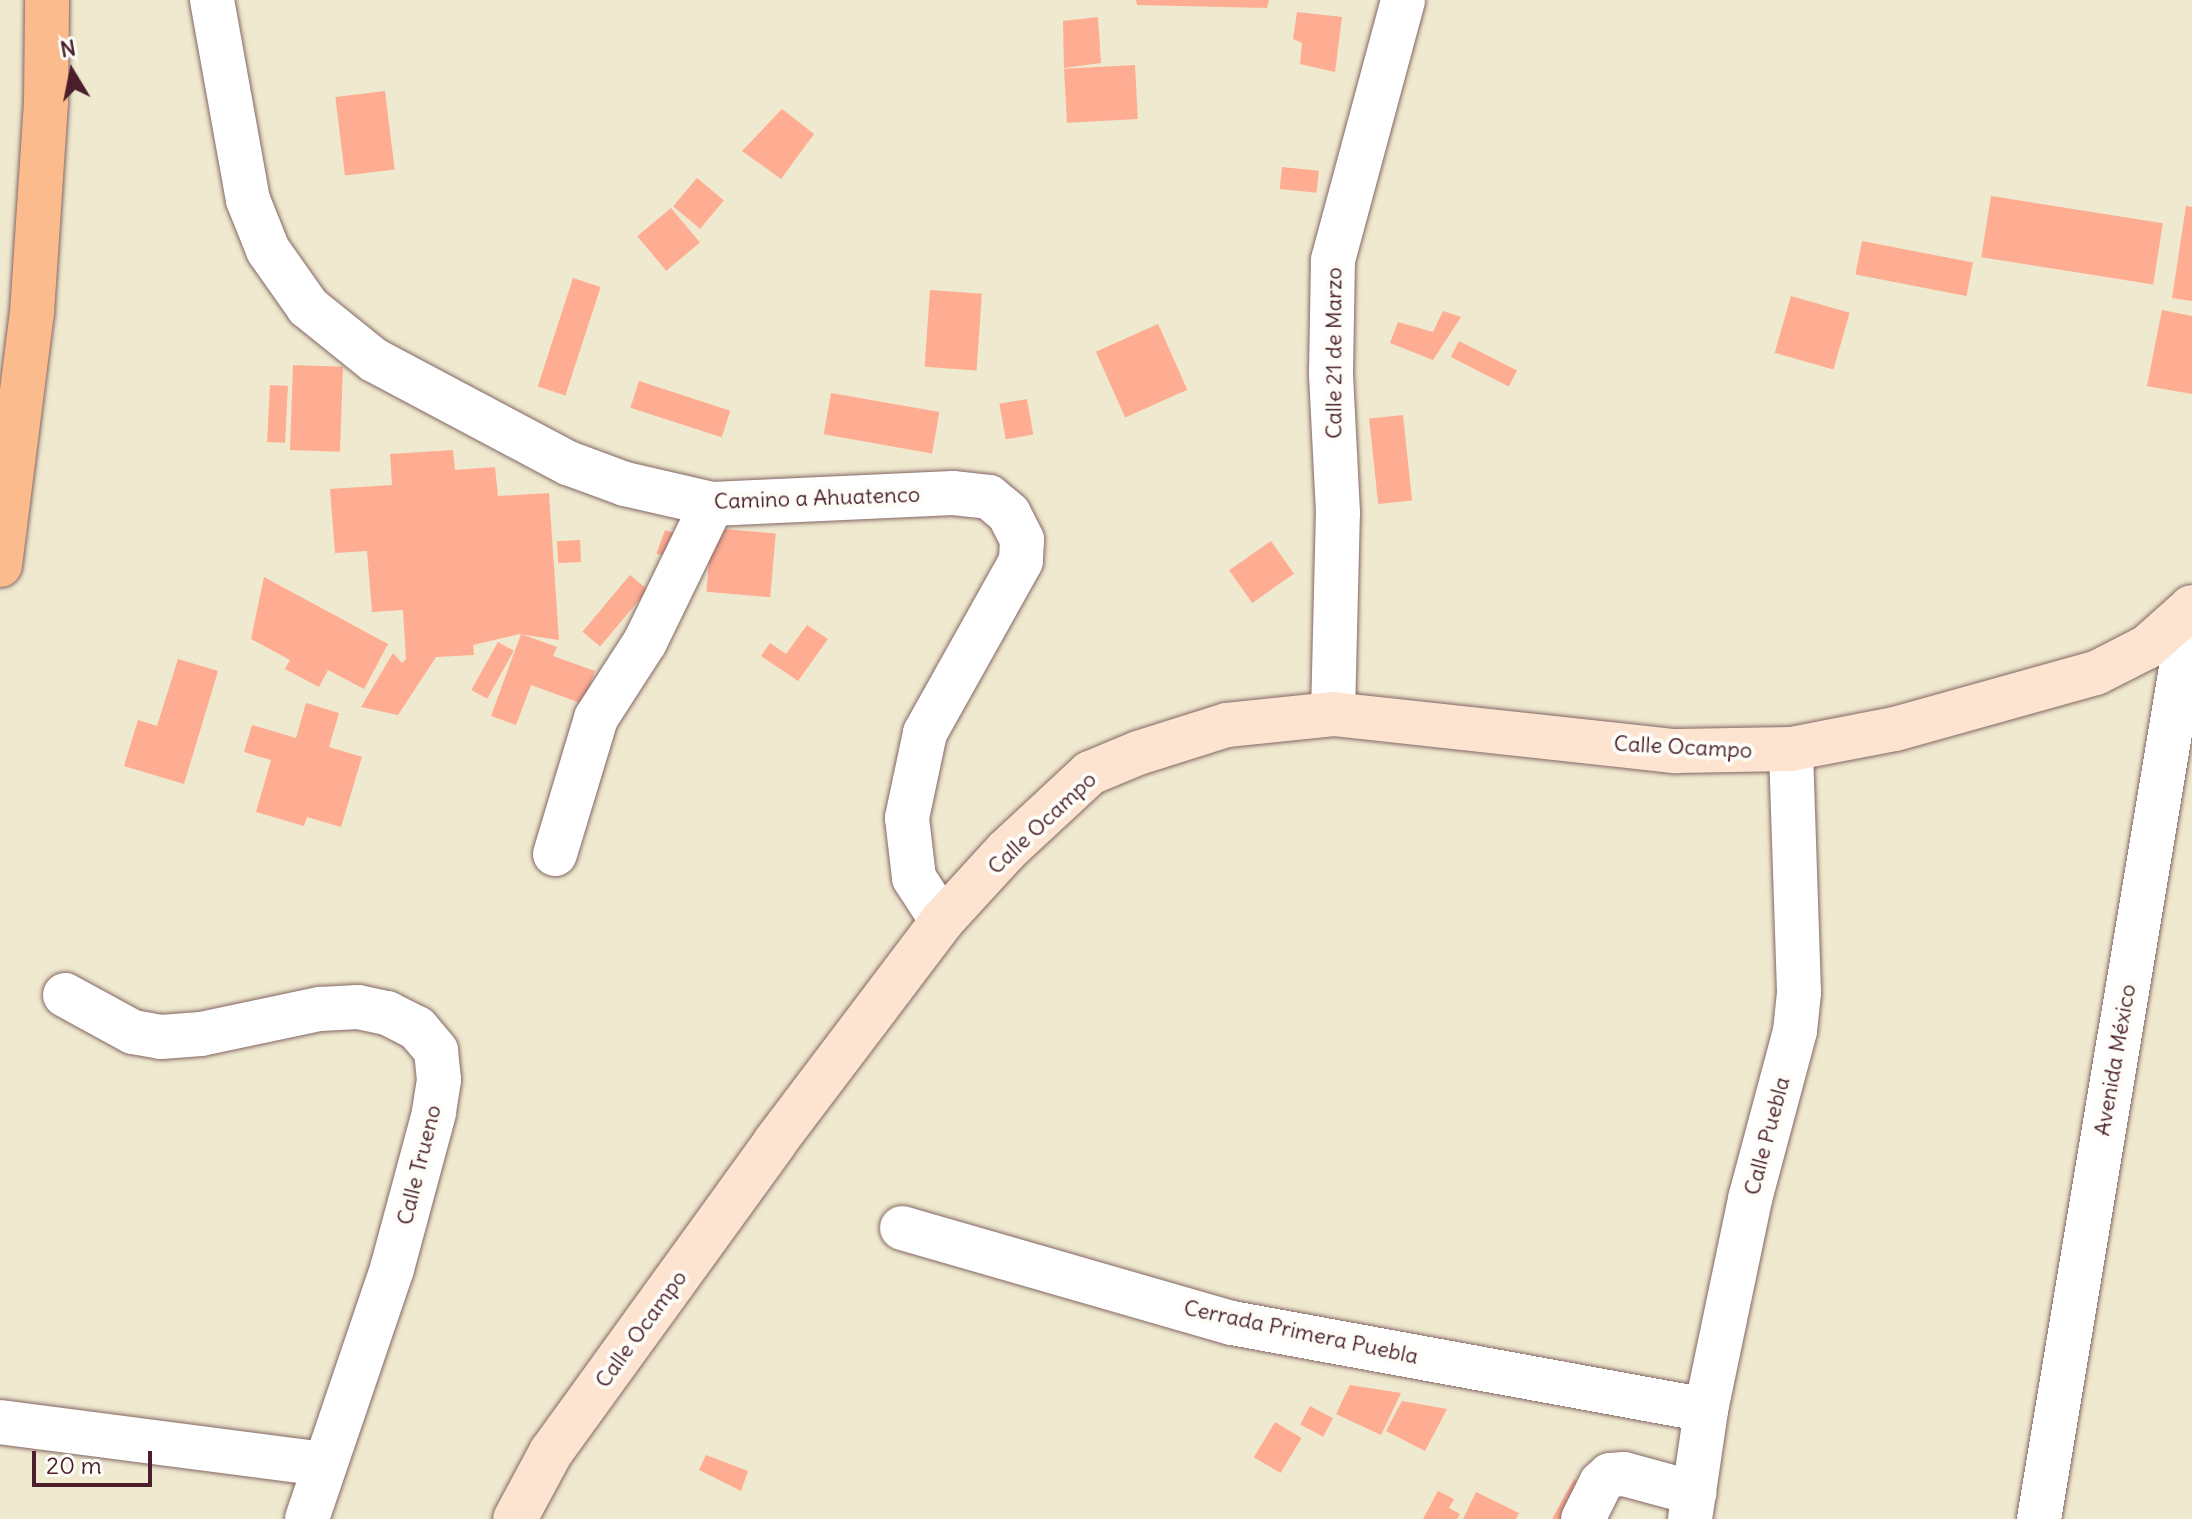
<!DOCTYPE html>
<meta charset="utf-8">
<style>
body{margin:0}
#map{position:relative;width:2192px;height:1519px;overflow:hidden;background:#efe9cf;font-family:Delius,sans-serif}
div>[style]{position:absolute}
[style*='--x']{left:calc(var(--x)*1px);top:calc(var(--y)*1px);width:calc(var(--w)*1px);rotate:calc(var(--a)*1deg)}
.building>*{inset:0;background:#feac92;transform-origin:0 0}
.roads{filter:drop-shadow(0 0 2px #846664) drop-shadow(0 0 2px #846664)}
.street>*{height:44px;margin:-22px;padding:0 22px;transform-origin:22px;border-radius:22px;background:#fff}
.secondary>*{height:44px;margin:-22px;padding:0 22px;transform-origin:22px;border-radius:22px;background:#fde4d1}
.highway>*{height:44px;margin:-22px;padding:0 22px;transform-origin:22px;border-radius:22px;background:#fbbb8c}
span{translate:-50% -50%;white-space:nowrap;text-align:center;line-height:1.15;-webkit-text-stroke:8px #fdfcf7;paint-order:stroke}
.street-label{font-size:22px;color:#4a1f2b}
.north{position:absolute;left:32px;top:32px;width:80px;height:80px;-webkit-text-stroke:6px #fdfcf7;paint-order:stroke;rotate:350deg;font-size:22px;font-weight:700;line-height:32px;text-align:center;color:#4a1f2b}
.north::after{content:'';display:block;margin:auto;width:28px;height:36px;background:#4a1f2b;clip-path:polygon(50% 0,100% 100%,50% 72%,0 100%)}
.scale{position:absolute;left:32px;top:1451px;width:120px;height:36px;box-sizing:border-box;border:4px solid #4a1f2b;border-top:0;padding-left:10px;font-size:24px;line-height:28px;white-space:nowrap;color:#4a1f2b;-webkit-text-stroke:6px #fdfcf7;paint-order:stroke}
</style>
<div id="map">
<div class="building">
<div style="clip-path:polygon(1136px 0,1269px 0,1267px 8px,1137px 5px)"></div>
<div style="clip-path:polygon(1297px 12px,1342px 17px,1335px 72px,1300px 64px,1302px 43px,1293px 39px)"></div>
<div style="clip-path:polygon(1098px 17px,1101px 63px,1064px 68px,1063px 21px)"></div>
<div style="left:1135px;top:65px;width:54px;height:71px;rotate:87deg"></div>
<div style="left:385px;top:91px;width:79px;height:50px;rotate:83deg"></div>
<div style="clip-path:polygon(782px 109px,814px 134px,781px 179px,742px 151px)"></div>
<div style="left:1282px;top:167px;width:37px;height:22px;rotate:6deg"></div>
<div style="left:697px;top:178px;width:35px;height:37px;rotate:40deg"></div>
<div style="left:1991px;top:196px;width:174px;height:62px;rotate:9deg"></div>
<div style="clip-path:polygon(2186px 206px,2192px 207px,2192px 301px,2172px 298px)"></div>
<div style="left:671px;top:208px;width:45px;height:44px;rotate:50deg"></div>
<div style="left:1862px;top:241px;width:113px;height:34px;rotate:11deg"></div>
<div style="left:573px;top:278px;width:29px;height:114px;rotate:18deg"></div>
<div style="left:930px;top:290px;width:52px;height:77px;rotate:4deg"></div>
<div style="left:1791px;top:296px;width:61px;height:59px;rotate:16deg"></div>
<div style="clip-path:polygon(2162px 310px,2192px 316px,2192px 394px,2147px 386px)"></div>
<div style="clip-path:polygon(1443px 311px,1461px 317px,1433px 360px,1390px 343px,1398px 322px,1433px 332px)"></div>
<div style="left:1158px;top:324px;width:72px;height:68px;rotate:66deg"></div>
<div style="left:1459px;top:341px;width:65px;height:18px;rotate:27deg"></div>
<div style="left:293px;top:365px;width:50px;height:85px;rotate:2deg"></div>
<div style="left:639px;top:381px;width:96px;height:28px;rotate:18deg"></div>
<div style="left:270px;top:385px;width:18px;height:57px;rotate:3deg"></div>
<div style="left:831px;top:393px;width:110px;height:42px;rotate:10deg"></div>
<div style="left:1027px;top:399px;width:36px;height:28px;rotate:80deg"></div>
<div style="left:1403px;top:415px;width:86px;height:34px;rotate:84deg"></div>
<div style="clip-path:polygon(453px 450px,455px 470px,495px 467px,498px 496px,549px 493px,559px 640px,519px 634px,473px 645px,474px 655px,436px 657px,398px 715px,361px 707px,393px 653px,402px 663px,406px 659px,403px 610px,372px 612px,367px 551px,335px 553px,330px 489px,392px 485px,390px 454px)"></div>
<div style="left:712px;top:528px;width:64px;height:64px;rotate:5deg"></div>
<div style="left:665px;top:530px;width:27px;height:25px;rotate:20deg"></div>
<div style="left:580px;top:540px;width:22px;height:23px;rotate:87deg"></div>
<div style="left:1271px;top:541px;width:40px;height:51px;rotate:55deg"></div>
<div style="left:630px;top:575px;width:23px;height:74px;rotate:40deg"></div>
<div style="clip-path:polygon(264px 577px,388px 644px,364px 689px,328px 670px,319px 687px,285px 669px,290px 660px,251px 639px)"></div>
<div style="clip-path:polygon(807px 625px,828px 639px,798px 681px,761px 656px,770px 643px,786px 654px)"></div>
<div style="clip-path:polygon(521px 634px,557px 647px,553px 656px,595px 671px,583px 704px,531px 685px,516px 725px,491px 716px)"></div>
<div style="left:498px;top:642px;width:18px;height:55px;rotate:29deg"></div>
<div style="clip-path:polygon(178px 659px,218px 671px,184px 784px,124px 766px,138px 720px,157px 726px)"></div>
<div style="clip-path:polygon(306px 703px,339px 713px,329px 747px,362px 757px,341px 827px,307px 817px,304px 826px,256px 812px,271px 760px,244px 752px,252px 725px,296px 738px)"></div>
<div style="clip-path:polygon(1350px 1385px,1401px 1393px,1381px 1435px,1336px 1414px)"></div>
<div style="clip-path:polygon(1402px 1401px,1447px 1409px,1425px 1451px,1386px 1431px)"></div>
<div style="left:1310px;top:1406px;width:26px;height:21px;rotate:28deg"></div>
<div style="left:1275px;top:1422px;width:31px;height:41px;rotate:31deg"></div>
<div style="clip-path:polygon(706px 1455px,748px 1471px,741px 1491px,699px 1470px)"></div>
<div style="clip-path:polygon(1574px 1479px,1592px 1489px,1576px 1519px,1552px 1519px)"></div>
<div style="clip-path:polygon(1438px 1491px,1454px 1499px,1449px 1508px,1460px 1514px,1457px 1519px,1423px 1519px)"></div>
<div style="clip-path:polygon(1476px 1492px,1519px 1513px,1516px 1519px,1463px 1519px)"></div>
</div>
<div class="roads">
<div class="street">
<div style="--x:212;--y:0;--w:203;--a:79.8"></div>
<div style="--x:248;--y:200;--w:54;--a:68.2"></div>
<div style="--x:268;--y:250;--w:70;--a:54.9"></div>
<div style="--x:308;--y:307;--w:85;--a:38.8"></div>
<div style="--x:374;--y:360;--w:220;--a:28"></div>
<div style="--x:568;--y:463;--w:61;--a:20.2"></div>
<div style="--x:625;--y:484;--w:89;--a:12.9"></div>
<div style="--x:712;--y:504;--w:241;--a:-2.6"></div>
<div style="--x:953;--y:493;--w:36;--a:6"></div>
<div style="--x:989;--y:497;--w:26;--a:40"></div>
<div style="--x:1009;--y:514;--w:29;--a:63"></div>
<div style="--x:1022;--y:540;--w:21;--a:93"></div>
<div style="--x:1021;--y:561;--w:197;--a:119.2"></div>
<div style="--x:925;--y:733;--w:87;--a:102"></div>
<div style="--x:907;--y:818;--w:60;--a:83.3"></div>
<div style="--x:914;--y:878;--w:51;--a:56.9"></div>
<div style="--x:1333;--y:714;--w:201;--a:-88.6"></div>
<div style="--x:1338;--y:513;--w:140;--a:-92.9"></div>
<div style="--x:1331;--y:373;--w:113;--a:-89"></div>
<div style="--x:1333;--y:260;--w:269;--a:-74.9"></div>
<div style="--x:555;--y:854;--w:142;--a:-73.2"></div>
<div style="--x:596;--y:718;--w:90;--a:-57.2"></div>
<div style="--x:645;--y:642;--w:153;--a:-64.1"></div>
<div style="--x:65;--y:995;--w:77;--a:28.6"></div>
<div style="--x:133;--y:1032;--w:28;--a:10"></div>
<div style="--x:161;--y:1037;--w:40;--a:-4.3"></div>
<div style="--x:201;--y:1034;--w:122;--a:-11.9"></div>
<div style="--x:320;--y:1009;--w:38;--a:-3"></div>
<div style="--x:358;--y:1007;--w:30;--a:12"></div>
<div style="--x:387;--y:1013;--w:34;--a:27"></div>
<div style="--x:417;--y:1028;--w:30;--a:50"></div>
<div style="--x:436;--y:1051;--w:29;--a:84"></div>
<div style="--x:439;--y:1080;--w:33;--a:99"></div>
<div style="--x:434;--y:1113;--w:162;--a:105.1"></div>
<div style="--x:392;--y:1269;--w:264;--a:108.8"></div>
<div style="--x:902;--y:1228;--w:343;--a:16.1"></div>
<div style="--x:1232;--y:1323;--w:482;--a:10.4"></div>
<div style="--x:0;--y:1422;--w:326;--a:7.4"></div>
<div style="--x:1583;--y:1519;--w:40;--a:-63.4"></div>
<div style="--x:1601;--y:1483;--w:12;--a:-42"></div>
<div style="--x:1610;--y:1475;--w:14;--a:-4"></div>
<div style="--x:1624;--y:1474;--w:73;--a:15.2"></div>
<div style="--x:1690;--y:1519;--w:110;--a:-81.6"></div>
<div style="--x:1706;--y:1410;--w:216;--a:-78.2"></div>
<div style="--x:1750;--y:1199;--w:174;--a:-75"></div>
<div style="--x:1795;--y:1031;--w:39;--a:-84"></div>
<div style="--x:1799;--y:992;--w:243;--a:-91.9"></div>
<div style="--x:2039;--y:1519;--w:924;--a:-80.53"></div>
</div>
<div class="secondary">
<div style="--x:515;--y:1519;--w:76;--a:-61.8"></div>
<div style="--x:551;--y:1452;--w:382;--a:-54.1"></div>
<div style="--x:775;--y:1142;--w:277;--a:-52.9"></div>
<div style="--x:942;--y:921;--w:96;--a:-47.5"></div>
<div style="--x:1007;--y:850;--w:113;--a:-42.9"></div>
<div style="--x:1090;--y:773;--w:52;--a:-22.6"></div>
<div style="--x:1138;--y:753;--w:93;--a:-17.5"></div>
<div style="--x:1227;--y:725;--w:107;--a:-5.9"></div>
<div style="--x:1333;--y:714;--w:345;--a:6.2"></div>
<div style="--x:1676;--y:751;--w:115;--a:-1"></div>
<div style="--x:1791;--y:749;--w:106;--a:-10.9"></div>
<div style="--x:1895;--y:729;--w:209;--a:-15.6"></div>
<div style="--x:2096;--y:673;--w:57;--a:-27"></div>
<div style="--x:2147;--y:647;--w:59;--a:-41.6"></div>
</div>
<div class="highway">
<div style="--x:0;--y:565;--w:254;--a:-82.8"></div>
<div style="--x:32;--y:313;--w:211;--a:-86.2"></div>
<div style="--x:46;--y:102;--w:102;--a:-89.4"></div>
</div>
</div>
<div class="street-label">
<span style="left:1334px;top:353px;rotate:-90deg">Calle 21 de Marzo</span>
<span style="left:817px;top:498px;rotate:-2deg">Camino a Ahuatenco</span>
<span style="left:1683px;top:747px;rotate:3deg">Calle Ocampo</span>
<span style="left:1042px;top:823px;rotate:-43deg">Calle Ocampo</span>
<span style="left:2115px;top:1060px;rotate:-80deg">Avenida México</span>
<span style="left:1767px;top:1136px;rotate:-75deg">Calle Puebla</span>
<span style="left:419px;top:1165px;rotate:-76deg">Calle Trueno</span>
<span style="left:641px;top:1329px;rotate:-54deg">Calle Ocampo</span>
<span style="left:1301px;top:1332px;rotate:12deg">Cerrada Primera Puebla</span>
</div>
<div class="north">N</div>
<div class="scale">20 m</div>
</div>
